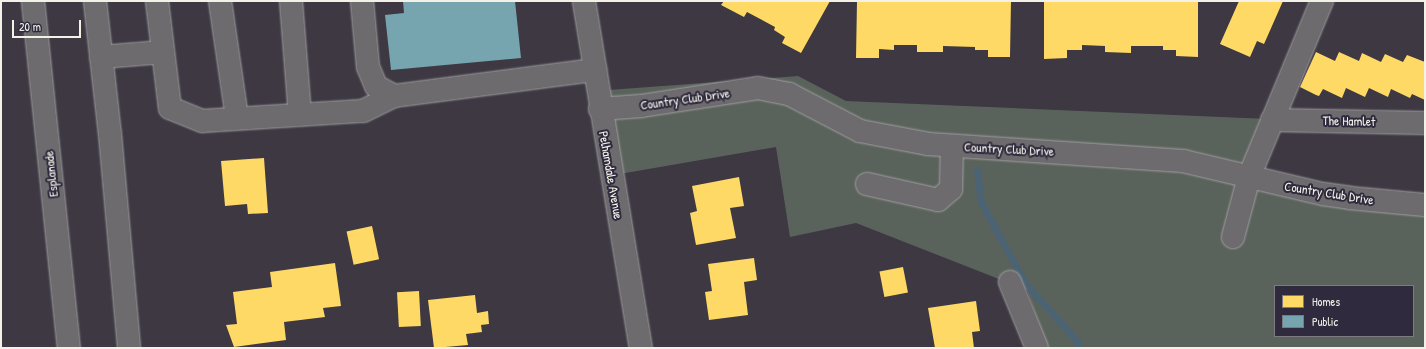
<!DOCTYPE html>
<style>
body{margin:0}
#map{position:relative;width:1426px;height:349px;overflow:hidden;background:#3d3842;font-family:"Patrick Hand",sans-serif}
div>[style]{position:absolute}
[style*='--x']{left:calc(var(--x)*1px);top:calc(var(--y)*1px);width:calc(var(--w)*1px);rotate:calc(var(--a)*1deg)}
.green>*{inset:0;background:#5a635b}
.homes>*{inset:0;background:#ffd966;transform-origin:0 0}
.public>*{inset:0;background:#76a5af}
.stream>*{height:7px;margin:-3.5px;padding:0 3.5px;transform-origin:3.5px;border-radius:3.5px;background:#4c6373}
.roads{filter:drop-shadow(0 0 1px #9f9da0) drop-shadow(0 0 1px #9f9da0)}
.minor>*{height:22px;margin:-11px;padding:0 11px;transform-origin:11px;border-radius:11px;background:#6e6b6e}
span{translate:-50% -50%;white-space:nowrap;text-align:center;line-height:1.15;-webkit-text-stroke:4px #2f2a3d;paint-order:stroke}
.street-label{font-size:13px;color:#f4f1e8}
.frame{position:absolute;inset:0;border:2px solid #f4f1e8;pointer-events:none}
.legend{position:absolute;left:1274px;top:285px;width:140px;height:52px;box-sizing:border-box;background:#2f2a3d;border:1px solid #7e7a81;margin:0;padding:5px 7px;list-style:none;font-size:12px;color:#f4f1e8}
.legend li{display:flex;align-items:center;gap:8px;height:20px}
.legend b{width:20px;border:1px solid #7e7a81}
.scale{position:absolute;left:12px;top:20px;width:69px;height:18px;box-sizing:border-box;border:2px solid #f4f1e8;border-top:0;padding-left:5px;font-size:12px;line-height:14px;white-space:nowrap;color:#f4f1e8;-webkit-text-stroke:3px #2f2a3d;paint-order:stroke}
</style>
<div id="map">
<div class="green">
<div style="clip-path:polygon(evenodd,798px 76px,846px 101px,1268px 119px,1246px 185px,1425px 210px,1425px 348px,1047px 348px,1027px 290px,856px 223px,790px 237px,776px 147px,608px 176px,595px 91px,798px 76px,1275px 286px,1413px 286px,1413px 336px,1275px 336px,1275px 286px)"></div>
</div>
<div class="homes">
<div style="clip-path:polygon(724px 1px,830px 1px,801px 53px,782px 43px,785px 37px,774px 30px,775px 27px,747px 12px,744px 17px,721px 5px)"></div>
<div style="clip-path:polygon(857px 1px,1011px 1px,1010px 57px,988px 57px,988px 50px,975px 50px,975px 47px,943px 46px,943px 52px,917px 52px,917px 45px,894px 45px,894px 50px,879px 49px,879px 58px,856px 58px)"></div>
<div style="clip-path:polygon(1044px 1px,1198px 1px,1198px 57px,1176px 56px,1176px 50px,1163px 50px,1163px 46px,1131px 46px,1131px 53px,1105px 52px,1105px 46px,1082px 45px,1082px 50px,1067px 50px,1067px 58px,1044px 59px)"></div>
<div style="clip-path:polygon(1239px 1px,1283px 1px,1264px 44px,1257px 41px,1250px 57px,1220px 44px)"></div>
<div style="clip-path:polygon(1316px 52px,1335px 61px,1339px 52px,1359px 61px,1362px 53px,1381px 62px,1385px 54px,1403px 62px,1407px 55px,1425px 62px,1425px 100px,1412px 94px,1410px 98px,1391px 89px,1388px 97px,1369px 88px,1365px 97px,1346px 88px,1342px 98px,1323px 89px,1319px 96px,1316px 95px,1300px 87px)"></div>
<div style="clip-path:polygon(264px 158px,268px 213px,248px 214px,247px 204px,225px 206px,221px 161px)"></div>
<div style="clip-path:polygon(739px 177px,744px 206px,730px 208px,736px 238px,696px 245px,690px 213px,697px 211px,692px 186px)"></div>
<div style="left:372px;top:226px;width:34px;height:26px;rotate:78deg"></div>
<div style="clip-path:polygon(754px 258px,757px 280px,744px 282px,748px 315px,709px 320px,705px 292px,712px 291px,708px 264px)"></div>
<div style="clip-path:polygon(335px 263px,341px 306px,323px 308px,325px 317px,284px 322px,286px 340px,234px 347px,226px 325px,237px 324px,233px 292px,272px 287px,270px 272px)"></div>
<div style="left:903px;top:267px;width:26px;height:24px;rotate:79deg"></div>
<div style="left:419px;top:291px;width:35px;height:22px;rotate:87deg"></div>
<div style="clip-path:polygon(475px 295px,477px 313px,488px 311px,489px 324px,481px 325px,482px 332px,466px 334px,468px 345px,434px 348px,428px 300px)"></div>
<div style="clip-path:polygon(976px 301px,980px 331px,972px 332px,974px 348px,935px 348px,928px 308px)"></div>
</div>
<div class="public">
<div style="clip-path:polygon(403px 1px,515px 1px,521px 58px,391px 70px,385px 15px,404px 13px)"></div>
</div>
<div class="stream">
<div style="--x:977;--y:170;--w:32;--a:83"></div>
<div style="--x:981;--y:202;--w:92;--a:61.5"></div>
<div style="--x:1025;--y:283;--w:79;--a:48.1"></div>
<div style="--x:1078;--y:342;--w:6;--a:81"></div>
</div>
<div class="roads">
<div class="minor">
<div style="--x:33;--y:1;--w:349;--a:84.1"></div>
<div style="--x:95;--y:1;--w:134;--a:83.6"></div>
<div style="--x:110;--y:134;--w:215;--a:84.9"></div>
<div style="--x:157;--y:1;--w:108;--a:83.1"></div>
<div style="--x:170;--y:108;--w:35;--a:22"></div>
<div style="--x:202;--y:121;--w:161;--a:-3.6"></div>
<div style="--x:363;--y:111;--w:34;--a:-26"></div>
<div style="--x:220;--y:1;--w:118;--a:81.7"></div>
<div style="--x:291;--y:1;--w:114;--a:85.5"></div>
<div style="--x:362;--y:1;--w:66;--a:84.8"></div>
<div style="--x:368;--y:67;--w:21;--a:67"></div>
<div style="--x:376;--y:86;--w:21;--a:29"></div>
<div style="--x:394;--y:96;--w:203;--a:-7.4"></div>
<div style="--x:584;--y:1;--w:352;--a:80.7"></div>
<div style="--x:101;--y:57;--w:62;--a:-4.6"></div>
<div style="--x:600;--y:109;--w:41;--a:-4.2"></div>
<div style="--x:641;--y:106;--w:118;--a:-8.7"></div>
<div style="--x:758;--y:88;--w:32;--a:11"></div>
<div style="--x:789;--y:94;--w:80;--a:27.5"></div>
<div style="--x:860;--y:131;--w:69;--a:10.8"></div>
<div style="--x:928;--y:144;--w:256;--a:3.8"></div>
<div style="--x:1183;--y:161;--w:144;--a:13.3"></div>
<div style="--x:1323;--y:194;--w:27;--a:8"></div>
<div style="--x:1350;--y:198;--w:75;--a:5.3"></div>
<div style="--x:1272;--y:120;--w:153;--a:1.1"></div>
<div style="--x:867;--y:184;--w:73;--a:12.7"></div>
<div style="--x:938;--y:200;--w:17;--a:-40"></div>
<div style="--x:951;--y:189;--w:43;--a:-88.7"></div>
<div style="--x:1233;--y:237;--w:62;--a:-75.1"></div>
<div style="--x:1249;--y:177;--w:191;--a:-67.5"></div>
<div style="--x:1010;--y:282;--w:71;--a:67.8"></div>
</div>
</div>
<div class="street-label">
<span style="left:685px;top:99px;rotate:-8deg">Country Club Drive</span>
<span style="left:1349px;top:121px;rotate:1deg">The Hamlet</span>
<span style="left:1009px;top:149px;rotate:3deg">Country Club Drive</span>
<span style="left:51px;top:174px;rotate:-96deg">Esplanade</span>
<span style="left:611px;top:175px;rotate:80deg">Pelhamdale Avenue</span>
<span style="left:1329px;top:193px;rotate:9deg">Country Club Drive</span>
</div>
<div class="frame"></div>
<ul class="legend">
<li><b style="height:11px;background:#ffd966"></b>Homes</li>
<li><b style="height:11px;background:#76a5af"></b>Public</li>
</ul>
<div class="scale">20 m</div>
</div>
